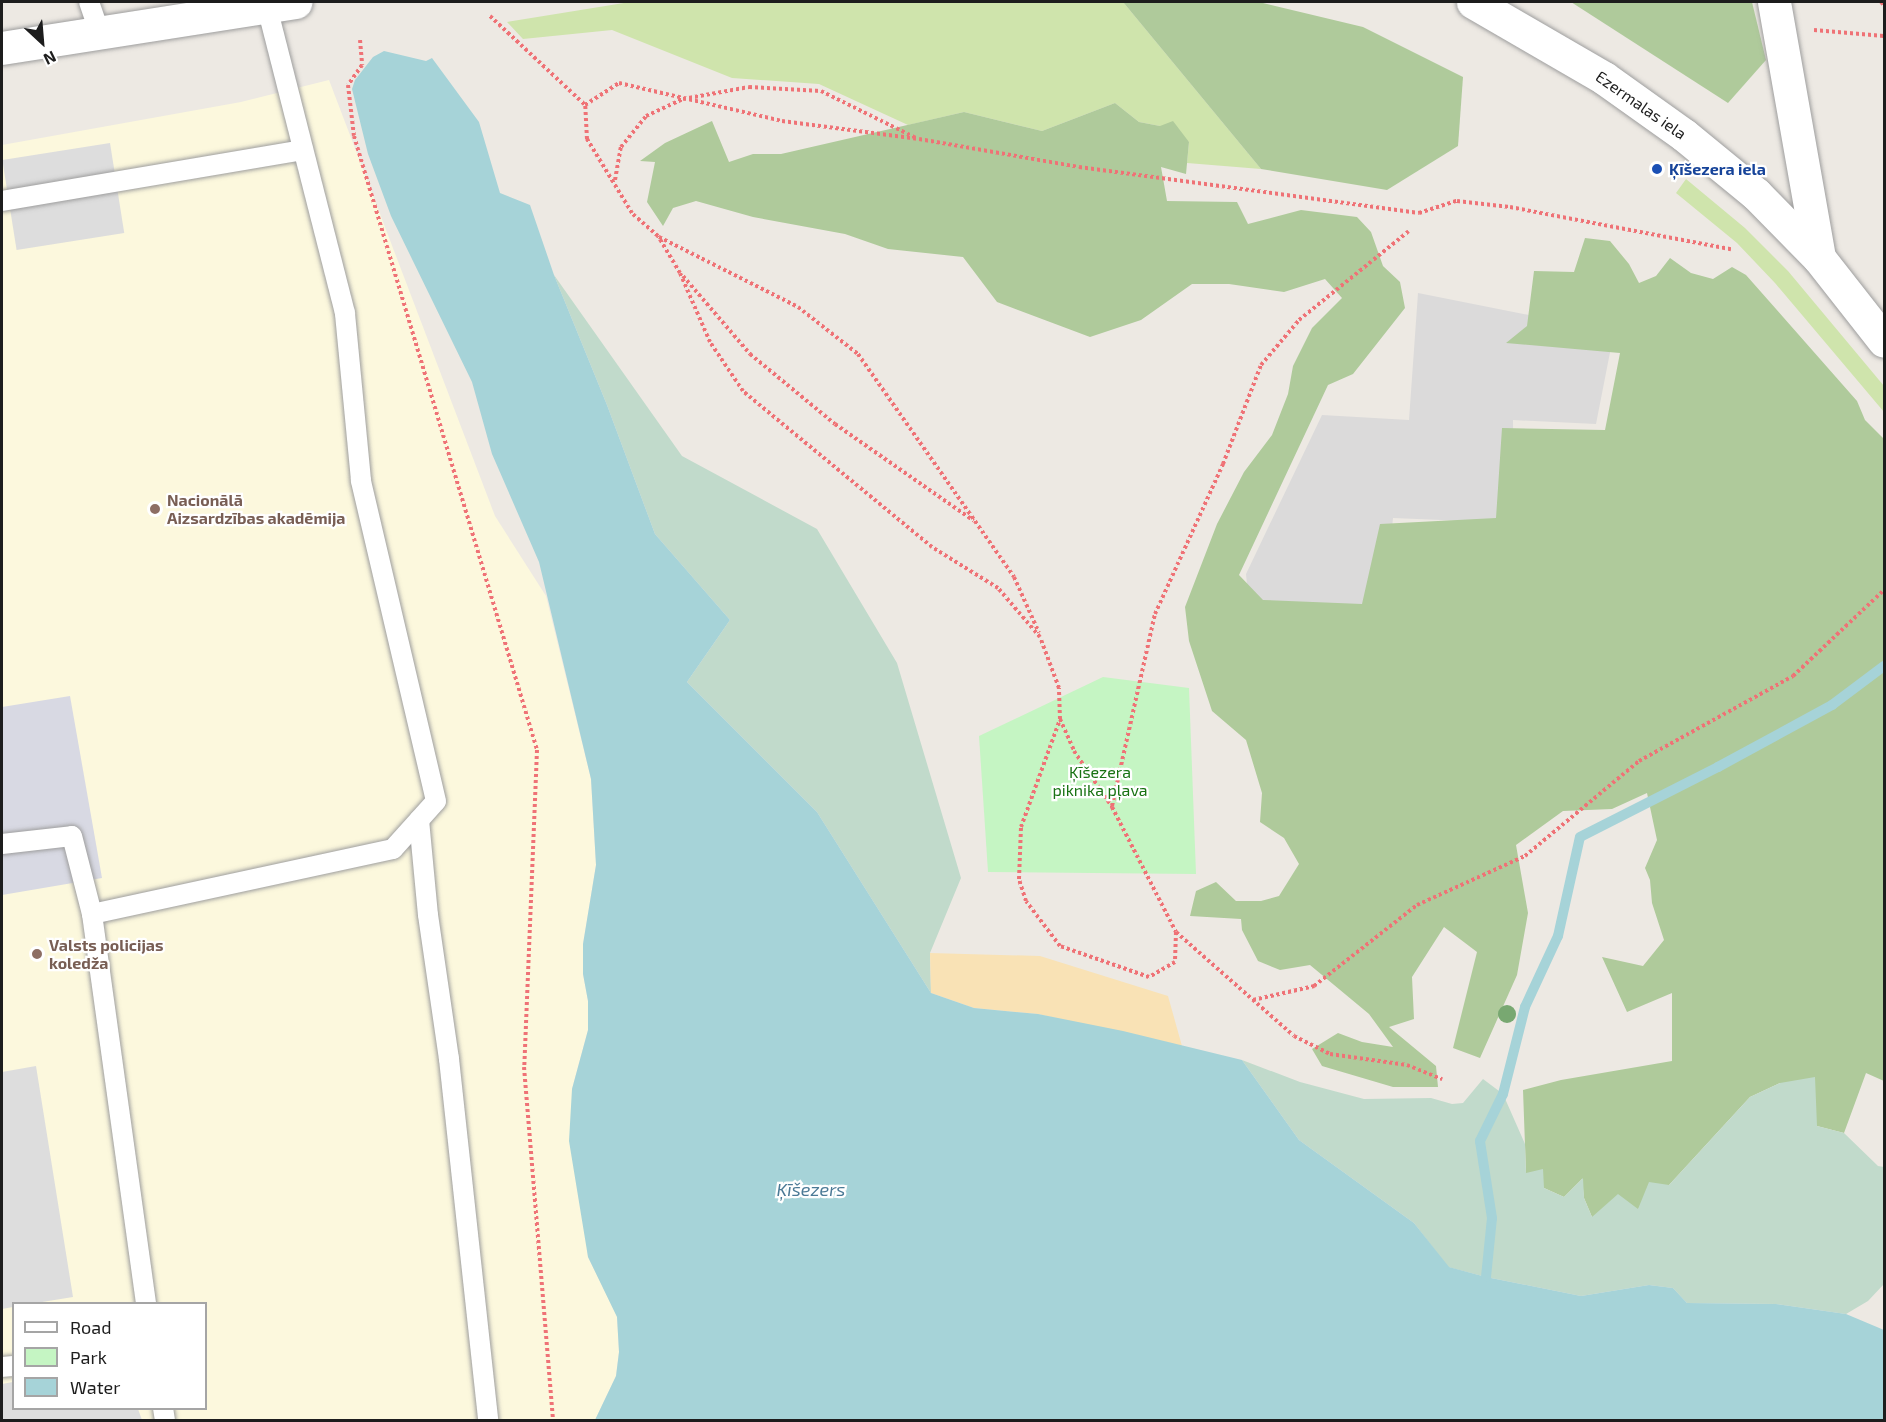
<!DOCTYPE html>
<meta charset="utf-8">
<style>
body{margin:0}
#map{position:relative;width:1886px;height:1422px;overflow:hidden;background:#ede9e3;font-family:"Exo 2",sans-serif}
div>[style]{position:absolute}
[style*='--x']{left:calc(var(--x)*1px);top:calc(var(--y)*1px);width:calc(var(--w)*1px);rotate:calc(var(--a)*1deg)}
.residential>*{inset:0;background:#dbdada}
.education>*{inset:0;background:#fcf8dd}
.grass>*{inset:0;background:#cfe4ac}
.forest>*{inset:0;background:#afca9b}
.wetland>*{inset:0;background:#c1dacb}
.sand>*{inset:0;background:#f9e2b5}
.park>*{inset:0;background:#c5f5c3}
.parking>*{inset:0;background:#ddd;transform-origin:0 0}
.plaza>*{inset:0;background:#d8d9e3}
.water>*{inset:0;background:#a6d3d8}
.stream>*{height:10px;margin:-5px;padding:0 5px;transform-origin:5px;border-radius:5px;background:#a6d3d8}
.path>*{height:4px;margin-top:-2px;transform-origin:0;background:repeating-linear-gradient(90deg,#ef7276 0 3px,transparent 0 6px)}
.roads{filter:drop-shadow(0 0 2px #9e9e9e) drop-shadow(0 0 2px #9e9e9e)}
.service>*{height:20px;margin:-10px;padding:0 10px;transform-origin:10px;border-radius:10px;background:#fff}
.tertiary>*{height:33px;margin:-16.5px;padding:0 16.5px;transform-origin:16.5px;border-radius:16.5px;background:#fff}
.trees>*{width:18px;height:18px;margin:-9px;border-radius:50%;background:#78a871}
.dots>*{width:16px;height:16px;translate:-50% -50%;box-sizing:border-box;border:3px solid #fff;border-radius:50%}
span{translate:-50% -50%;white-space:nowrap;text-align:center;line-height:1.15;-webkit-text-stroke:4.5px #fff;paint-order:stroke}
.street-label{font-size:16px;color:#1d1d1d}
.transit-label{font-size:16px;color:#164399;font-weight:700}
.left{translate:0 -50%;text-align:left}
.education-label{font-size:16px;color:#785e54;font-weight:700}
.park-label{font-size:16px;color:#187213}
.water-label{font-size:18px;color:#4b7a96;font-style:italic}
.frame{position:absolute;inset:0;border:3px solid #1d1d1d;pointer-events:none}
.legend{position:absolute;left:12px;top:1302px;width:195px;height:108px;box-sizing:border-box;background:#fff;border:2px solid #a5a5a5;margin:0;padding:8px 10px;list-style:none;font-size:18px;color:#1d1d1d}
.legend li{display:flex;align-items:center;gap:12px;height:30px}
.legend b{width:30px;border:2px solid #a5a5a5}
.north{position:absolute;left:12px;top:12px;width:60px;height:60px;-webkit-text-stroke:4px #fff;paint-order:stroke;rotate:154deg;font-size:16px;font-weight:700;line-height:24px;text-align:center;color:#1d1d1d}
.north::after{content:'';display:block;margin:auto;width:21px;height:27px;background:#1d1d1d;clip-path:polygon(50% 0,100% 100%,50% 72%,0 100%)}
</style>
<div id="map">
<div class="residential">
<div style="clip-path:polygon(1418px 293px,1614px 332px,1596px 424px,1513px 420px,1514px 523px,1393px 518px,1384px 610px,1249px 606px,1246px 574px,1322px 415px,1409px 420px)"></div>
</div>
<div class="education">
<div style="clip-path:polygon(evenodd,329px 80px,495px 516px,546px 596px,591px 779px,596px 865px,583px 944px,583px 974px,588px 1001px,588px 1030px,572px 1089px,588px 1257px,617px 1316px,619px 1352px,616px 1376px,595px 1420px,2px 1420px,2px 145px,241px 102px,329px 80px,14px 1304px,206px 1304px,206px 1408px,14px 1408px,14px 1304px)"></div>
</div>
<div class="grass">
<div style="clip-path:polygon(630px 2px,1123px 2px,1261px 169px,1187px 163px,1189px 142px,1160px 126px,1139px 122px,1115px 103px,1042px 131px,964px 112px,908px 125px,819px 84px,732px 78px,612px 30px,523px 39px,507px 22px)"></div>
<div style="clip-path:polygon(1686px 179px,1745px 228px,1788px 271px,1884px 386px,1884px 412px,1775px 283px,1737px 243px,1676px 193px)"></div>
</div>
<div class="forest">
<div style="clip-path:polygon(1123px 2px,1259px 2px,1363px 27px,1463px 77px,1458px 146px,1387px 190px,1261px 169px)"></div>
<div style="clip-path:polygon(1571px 2px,1752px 2px,1766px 60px,1728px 103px)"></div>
<div style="clip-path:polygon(1115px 103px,1139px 122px,1160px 126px,1173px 121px,1189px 142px,1186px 174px,1161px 167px,1167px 201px,1237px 202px,1248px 224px,1301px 210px,1357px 217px,1371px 232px,1383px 266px,1400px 282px,1405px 308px,1353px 374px,1328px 385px,1239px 575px,1263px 600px,1362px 604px,1380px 524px,1496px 518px,1502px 428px,1605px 430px,1620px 353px,1506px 343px,1527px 326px,1534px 271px,1574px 272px,1585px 238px,1610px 241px,1629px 264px,1639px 283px,1656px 276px,1670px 258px,1691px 273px,1713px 279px,1732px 267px,1746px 275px,1857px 401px,1865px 420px,1884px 439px,1884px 1081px,1866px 1073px,1844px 1133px,1817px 1126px,1780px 1083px,1750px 1097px,1669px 1185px,1638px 1209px,1592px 1217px,1584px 1198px,1582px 1179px,1564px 1197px,1544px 1188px,1526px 1173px,1523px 1090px,1561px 1080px,1672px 1061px,1672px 993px,1627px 1012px,1602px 957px,1643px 966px,1664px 940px,1652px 903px,1650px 880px,1645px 868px,1657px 840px,1647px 793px,1612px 809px,1563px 811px,1516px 845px,1528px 913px,1517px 975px,1480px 1058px,1453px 1048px,1477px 952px,1444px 927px,1412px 977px,1414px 1019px,1389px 1027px,1436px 1066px,1438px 1087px,1393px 1087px,1322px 1066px,1312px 1049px,1338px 1033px,1362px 1042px,1393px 1047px,1369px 1014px,1310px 965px,1280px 970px,1258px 961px,1242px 930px,1241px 919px,1190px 916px,1196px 891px,1216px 882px,1236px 901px,1261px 901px,1279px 896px,1299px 864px,1284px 838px,1260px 822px,1262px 793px,1246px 740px,1212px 711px,1189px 641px,1185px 607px,1217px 524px,1244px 472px,1272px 435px,1288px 394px,1293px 366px,1312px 328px,1342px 298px,1325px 279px,1284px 292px,1229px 284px,1192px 284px,1141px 320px,1090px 337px,997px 302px,963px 257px,888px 249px,845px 234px,753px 217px,696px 201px,673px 208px,663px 226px,647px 202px,655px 162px,640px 161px,665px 143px,712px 121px,729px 162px,753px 154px,781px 154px,964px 112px,1042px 131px)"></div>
</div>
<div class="wetland">
<div style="clip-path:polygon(554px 275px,682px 456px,817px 529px,897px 663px,961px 878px,930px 953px,931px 993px,817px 812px,687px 682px,730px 620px,655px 534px,607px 405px)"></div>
<div style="clip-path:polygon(1242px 1060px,1300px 1082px,1364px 1099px,1431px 1098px,1452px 1104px,1463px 1103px,1483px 1079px,1503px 1094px,1525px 1144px,1526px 1173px,1543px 1169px,1544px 1188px,1564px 1197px,1583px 1178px,1584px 1198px,1592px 1217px,1618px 1194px,1638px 1209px,1649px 1182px,1669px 1185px,1750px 1097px,1780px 1083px,1815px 1077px,1817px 1126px,1844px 1133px,1878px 1166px,1884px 1167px,1884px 1284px,1868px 1301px,1846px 1314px,1776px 1304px,1687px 1303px,1673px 1288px,1649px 1285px,1581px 1296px,1486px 1277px,1448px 1267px,1414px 1223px,1299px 1140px)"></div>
</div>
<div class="sand">
<div style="clip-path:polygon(930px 953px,1040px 956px,1168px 996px,1182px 1046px,1038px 1014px,974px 1008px,931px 993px)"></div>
</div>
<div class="park">
<div style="clip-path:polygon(1103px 677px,1189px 688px,1196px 874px,988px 872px,979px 736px)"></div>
</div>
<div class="parking">
<div style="left:110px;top:143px;width:91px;height:109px;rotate:81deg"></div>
<div style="clip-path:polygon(36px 1066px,73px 1297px,36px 1303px,14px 1304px,13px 1307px,2px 1309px,2px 1072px)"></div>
<div style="clip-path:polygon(13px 1382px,14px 1408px,138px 1409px,142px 1420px,2px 1420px,2px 1384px)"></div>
</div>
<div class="plaza">
<div style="clip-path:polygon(70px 696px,102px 878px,2px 895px,2px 707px)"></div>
</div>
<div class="water">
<div style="clip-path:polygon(384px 51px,426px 61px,432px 58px,479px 122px,500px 193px,530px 205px,554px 275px,607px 405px,655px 534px,730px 620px,687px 682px,817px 812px,931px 993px,974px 1008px,1038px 1014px,1123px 1031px,1242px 1060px,1299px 1140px,1414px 1223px,1449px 1267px,1486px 1277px,1581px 1296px,1649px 1285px,1673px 1288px,1687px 1303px,1776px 1304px,1846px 1314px,1884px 1330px,1884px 1420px,595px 1420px,616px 1376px,619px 1352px,617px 1317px,588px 1257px,569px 1141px,572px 1089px,588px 1030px,588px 1001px,583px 974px,583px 944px,596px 865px,591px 779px,539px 562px,492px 454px,472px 382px,391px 216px,368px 154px,352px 89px,355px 80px,373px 57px)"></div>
</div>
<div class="stream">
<div style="--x:1486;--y:1277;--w:59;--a:-84.2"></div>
<div style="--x:1492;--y:1218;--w:78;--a:-98.9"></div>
<div style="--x:1480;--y:1141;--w:52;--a:-63.9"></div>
<div style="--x:1503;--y:1094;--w:90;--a:-75.8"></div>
<div style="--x:1525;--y:1007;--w:78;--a:-65.1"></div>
<div style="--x:1558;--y:936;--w:101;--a:-77.5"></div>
<div style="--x:1580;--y:837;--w:155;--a:-26.9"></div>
<div style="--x:1718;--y:767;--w:130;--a:-28.5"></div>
<div style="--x:1832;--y:705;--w:65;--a:-36.9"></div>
</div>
<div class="path">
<div style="--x:1881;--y:2;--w:4;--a:45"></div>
<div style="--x:490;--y:16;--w:130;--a:43.1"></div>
<div style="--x:1814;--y:30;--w:70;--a:4.9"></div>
<div style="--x:360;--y:40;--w:25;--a:85"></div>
<div style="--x:362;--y:65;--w:24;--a:125"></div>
<div style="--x:348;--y:85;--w:51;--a:83.3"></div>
<div style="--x:354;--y:136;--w:641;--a:73.4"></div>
<div style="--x:537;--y:750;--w:317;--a:92.3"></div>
<div style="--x:524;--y:1067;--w:354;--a:85.3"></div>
<div style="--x:615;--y:180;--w:34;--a:-80"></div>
<div style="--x:621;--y:147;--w:40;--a:-51"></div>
<div style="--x:646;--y:116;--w:41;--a:-24.7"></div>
<div style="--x:683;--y:99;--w:67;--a:-10.3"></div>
<div style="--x:749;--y:87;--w:72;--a:3.2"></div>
<div style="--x:821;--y:91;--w:106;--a:26.3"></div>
<div style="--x:659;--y:237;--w:156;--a:26.7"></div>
<div style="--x:798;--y:307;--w:76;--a:38.1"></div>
<div style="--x:858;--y:354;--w:272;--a:55"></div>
<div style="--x:1014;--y:577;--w:61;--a:65.9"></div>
<div style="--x:683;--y:276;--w:103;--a:49.3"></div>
<div style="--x:750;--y:354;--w:110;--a:39.5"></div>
<div style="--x:835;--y:424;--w:169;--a:34.9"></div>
<div style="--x:1060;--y:719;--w:35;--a:66"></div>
<div style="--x:1074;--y:751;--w:68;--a:55.8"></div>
<div style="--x:1112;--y:807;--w:140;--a:62.9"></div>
<div style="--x:1176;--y:932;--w:30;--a:92"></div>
<div style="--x:1175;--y:962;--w:30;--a:150"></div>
<div style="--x:1149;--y:977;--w:94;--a:-160.8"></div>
<div style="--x:1060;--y:946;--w:56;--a:-127.1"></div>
<div style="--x:1026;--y:901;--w:23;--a:-108"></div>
<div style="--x:1019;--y:879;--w:52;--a:-87.8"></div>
<div style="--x:1021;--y:827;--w:115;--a:-70.1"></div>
<div style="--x:1060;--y:719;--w:31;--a:-92"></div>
<div style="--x:1059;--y:688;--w:54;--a:-110.4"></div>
<div style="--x:1040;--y:637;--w:65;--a:-130.6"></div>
<div style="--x:998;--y:588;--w:78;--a:-148.2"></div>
<div style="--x:932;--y:547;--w:245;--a:-140.5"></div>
<div style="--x:743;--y:391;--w:59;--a:-124"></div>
<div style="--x:710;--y:342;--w:75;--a:-113.5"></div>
<div style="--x:680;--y:273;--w:43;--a:-120.7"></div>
<div style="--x:658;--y:236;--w:35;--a:-139"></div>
<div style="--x:632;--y:213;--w:87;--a:-121.3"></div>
<div style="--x:587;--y:139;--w:34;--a:-93"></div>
<div style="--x:585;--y:105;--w:40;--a:-32.9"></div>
<div style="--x:619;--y:83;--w:167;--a:13.1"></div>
<div style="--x:782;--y:121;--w:138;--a:7.5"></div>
<div style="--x:919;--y:139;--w:162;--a:9.9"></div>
<div style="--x:1079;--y:167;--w:343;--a:7.7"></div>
<div style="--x:1419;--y:213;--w:40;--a:-18"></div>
<div style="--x:1457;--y:201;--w:53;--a:6.5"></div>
<div style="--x:1510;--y:207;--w:225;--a:10.8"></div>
<div style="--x:1112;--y:806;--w:197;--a:-77.4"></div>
<div style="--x:1155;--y:614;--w:165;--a:-65.6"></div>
<div style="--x:1223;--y:464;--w:106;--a:-69"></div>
<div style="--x:1261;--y:365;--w:59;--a:-49.8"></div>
<div style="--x:1299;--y:320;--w:141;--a:-39"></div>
<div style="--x:1176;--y:932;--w:157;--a:41.4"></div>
<div style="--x:1294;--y:1036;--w:40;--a:26.6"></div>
<div style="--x:1330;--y:1054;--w:78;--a:8.1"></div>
<div style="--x:1407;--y:1065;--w:38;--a:22"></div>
<div style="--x:1253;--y:1000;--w:63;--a:-12.9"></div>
<div style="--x:1314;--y:986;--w:131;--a:-38.2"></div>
<div style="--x:1417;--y:905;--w:119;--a:-24.4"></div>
<div style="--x:1525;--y:856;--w:148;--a:-39.8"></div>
<div style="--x:1639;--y:761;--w:176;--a:-28.9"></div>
<div style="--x:1793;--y:676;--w:125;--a:-43.4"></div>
</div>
<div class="roads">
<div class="service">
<div style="--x:89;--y:2;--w:31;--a:71"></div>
<div style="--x:2;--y:201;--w:305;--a:-9.6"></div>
<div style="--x:419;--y:820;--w:95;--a:84.6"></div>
<div style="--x:428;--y:915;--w:146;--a:81.7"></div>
<div style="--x:449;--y:1059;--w:363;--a:83.8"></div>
<div style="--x:2;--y:844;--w:70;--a:-6.5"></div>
<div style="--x:72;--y:836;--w:81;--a:75.6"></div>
<div style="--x:92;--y:914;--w:308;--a:-12.2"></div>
<div style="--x:393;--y:849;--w:64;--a:-48.1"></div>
<div style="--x:436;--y:801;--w:330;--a:-103.2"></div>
<div style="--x:361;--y:480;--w:168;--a:-95.5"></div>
<div style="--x:345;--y:313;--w:316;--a:-104.3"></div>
<div style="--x:92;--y:914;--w:394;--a:82.1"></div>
<div style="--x:2;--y:1367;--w:12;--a:-5"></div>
<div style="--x:163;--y:1408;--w:12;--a:81"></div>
</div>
<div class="tertiary">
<div style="--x:1473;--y:2;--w:151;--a:30.1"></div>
<div style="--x:1604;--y:78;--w:98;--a:35.5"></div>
<div style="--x:1684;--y:135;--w:93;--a:39.3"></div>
<div style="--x:1756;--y:194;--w:90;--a:45.5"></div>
<div style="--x:1819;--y:258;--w:105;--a:51.9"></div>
<div style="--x:1774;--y:2;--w:260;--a:80"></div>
<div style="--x:2;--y:48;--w:297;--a:-8.9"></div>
</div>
</div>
<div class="trees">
<div style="left:1507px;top:1014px"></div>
</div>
<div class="dots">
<div style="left:1657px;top:169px;background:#1a4fb4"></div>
<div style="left:155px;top:509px;background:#8d6e63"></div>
<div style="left:37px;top:954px;background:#8d6e63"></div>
</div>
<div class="street-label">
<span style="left:1641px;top:105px;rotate:35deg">Ezermalas iela</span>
</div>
<div class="transit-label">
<span class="left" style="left:1669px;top:169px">Ķīšezera iela</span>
</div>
<div class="education-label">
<span class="left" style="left:167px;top:509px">Nacionālā<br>Aizsardzības akadēmija</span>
<span class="left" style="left:49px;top:954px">Valsts policijas<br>koledža</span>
</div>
<div class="park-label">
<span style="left:1100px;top:781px">Ķīšezera<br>piknika pļava</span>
</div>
<div class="water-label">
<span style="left:811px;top:1189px">Ķīšezers</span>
</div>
<div class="frame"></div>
<ul class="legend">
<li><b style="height:8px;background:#fff"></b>Road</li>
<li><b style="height:16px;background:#c5f5c3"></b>Park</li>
<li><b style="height:16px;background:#a6d3d8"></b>Water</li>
</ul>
<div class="north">N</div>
</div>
